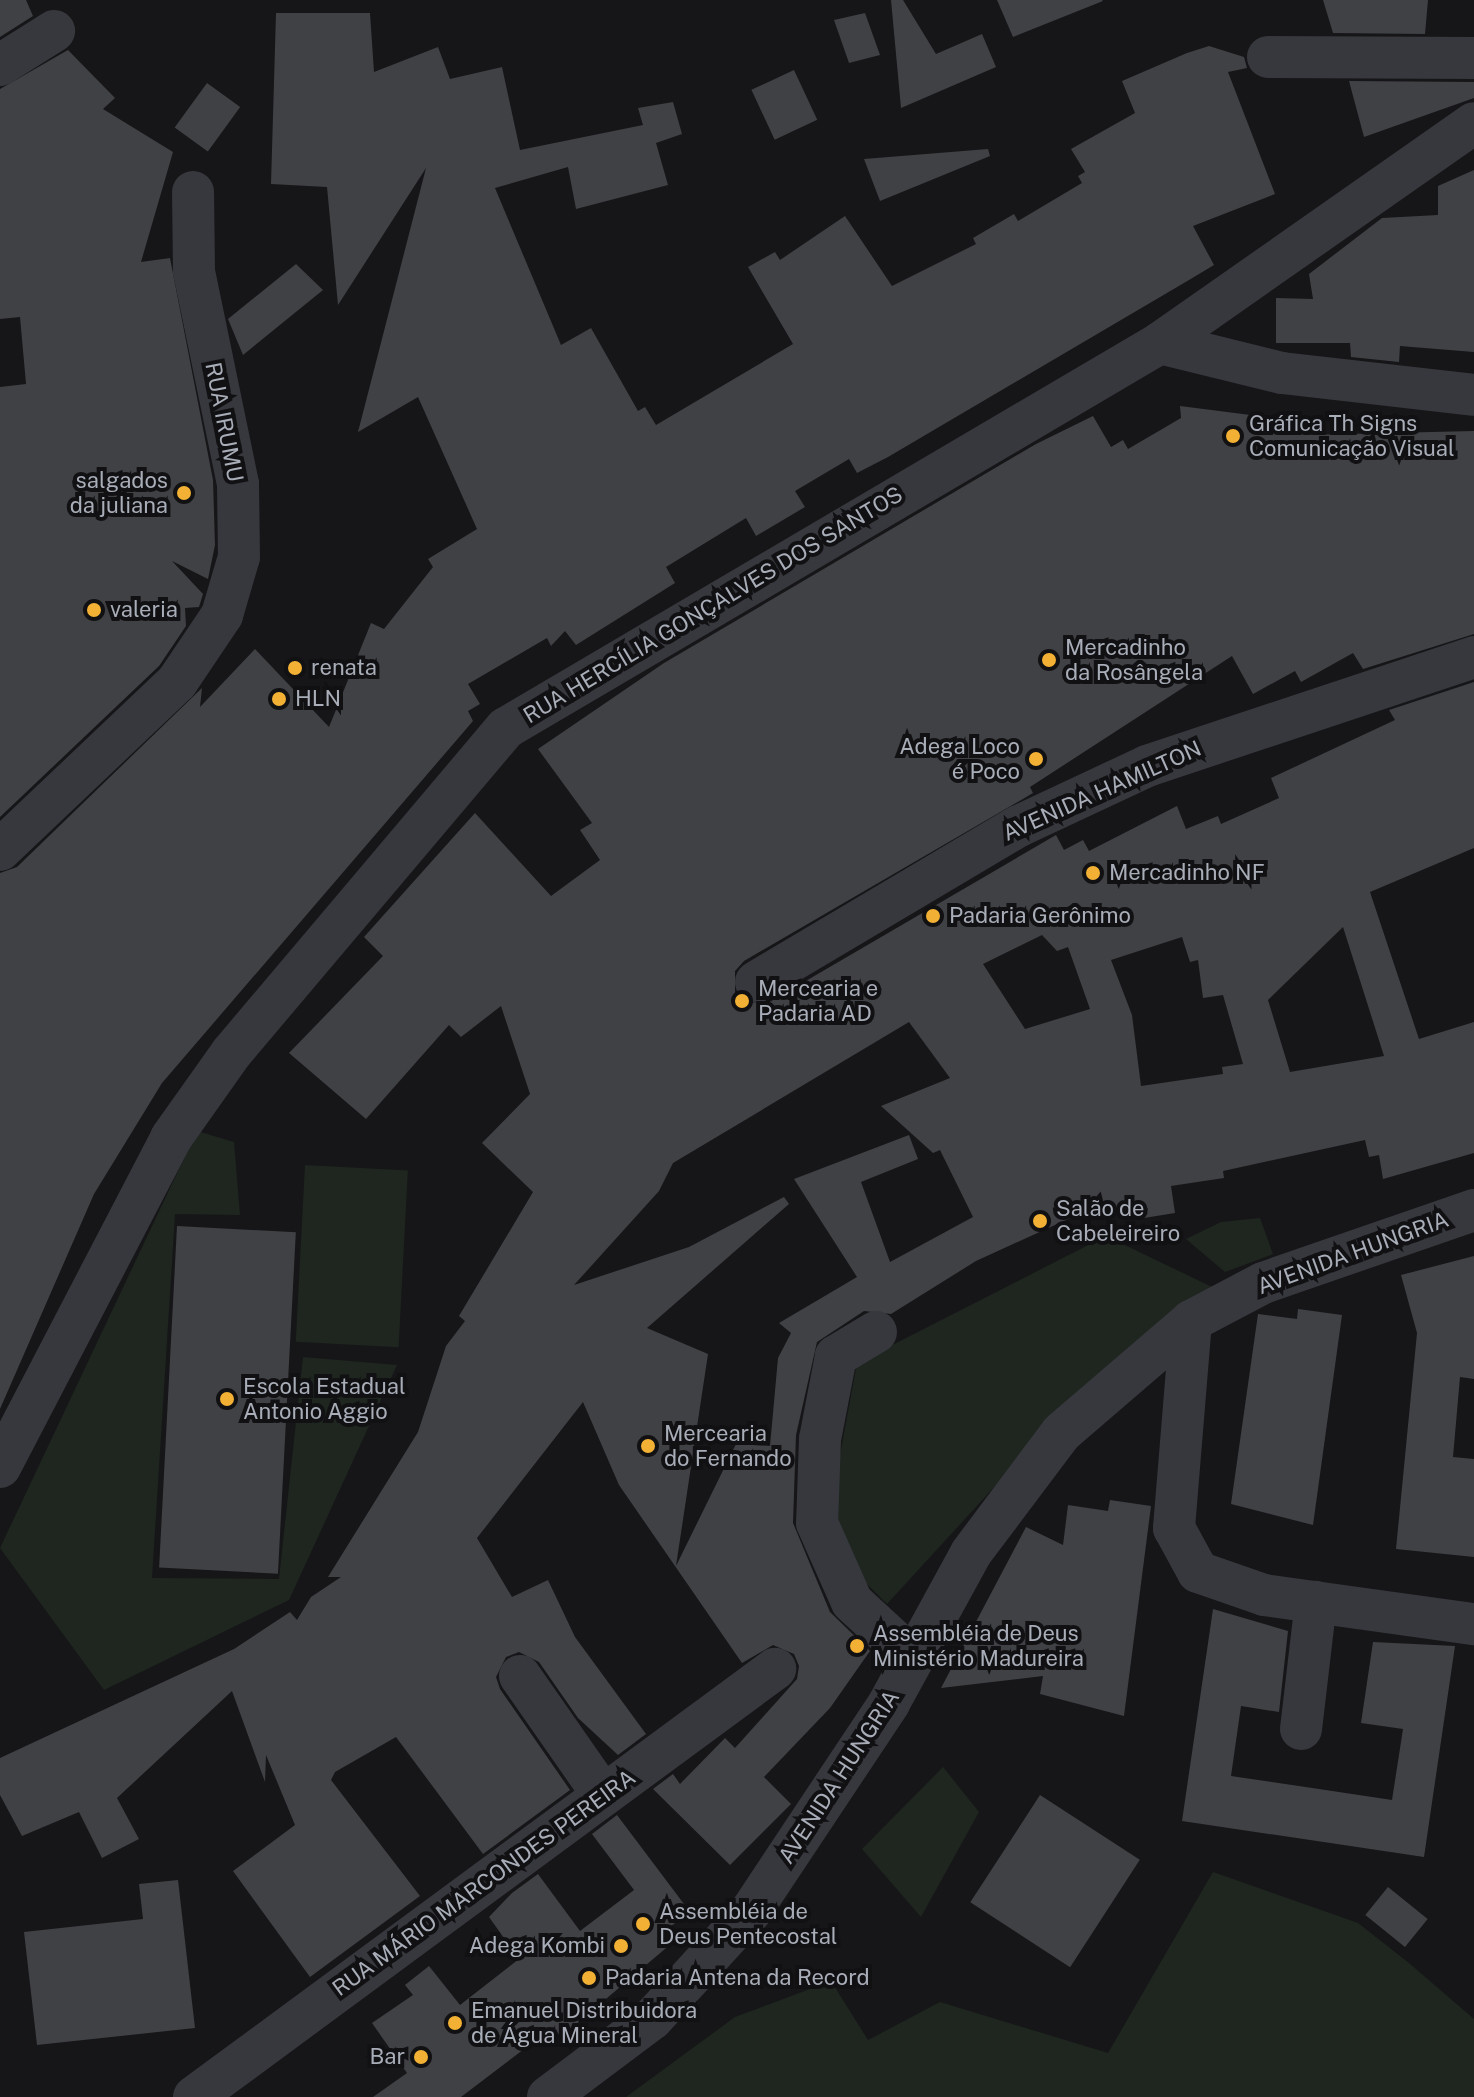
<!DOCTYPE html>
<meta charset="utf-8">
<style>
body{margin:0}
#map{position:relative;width:1474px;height:2097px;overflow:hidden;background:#161618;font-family:"Public Sans",sans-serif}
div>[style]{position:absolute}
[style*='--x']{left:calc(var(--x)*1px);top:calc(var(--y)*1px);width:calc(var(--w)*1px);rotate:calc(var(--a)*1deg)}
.green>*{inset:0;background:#1e261f;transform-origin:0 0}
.building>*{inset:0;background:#404145;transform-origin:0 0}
.minor>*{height:42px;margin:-21px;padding:0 21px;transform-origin:21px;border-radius:21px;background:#37383d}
.dots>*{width:22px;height:22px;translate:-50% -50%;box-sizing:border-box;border:4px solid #111113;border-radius:50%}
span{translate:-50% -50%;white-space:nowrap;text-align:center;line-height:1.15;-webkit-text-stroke:8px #111113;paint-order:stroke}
.street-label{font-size:22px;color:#a8adb8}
.poi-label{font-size:22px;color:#a8adb8}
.left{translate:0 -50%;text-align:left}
.right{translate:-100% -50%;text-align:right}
</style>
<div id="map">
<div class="green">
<div style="clip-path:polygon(197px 1131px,234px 1142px,240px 1215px,175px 1214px,152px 1578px,279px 1579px,303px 1357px,397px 1365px,289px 1600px,104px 1690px,0 1548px)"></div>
<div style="left:305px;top:1165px;width:103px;height:177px;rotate:3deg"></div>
<div style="clip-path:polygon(1260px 1218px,1273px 1254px,1225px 1272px,1186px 1239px,1221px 1222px)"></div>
<div style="clip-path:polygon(1106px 1236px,1212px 1287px,1052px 1424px,887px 1604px,859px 1576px,831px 1504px,857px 1363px)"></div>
<div style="clip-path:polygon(943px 1767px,979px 1812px,921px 1917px,862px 1849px)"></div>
<div style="clip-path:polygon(1213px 1872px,1358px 1923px,1409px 1963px,1474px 2019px,1474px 2097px,626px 2097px,735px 2017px,831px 1981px,868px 2040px,940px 2002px,1108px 2053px)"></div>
</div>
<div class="building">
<div style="clip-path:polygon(0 0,26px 0,33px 16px,0 37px)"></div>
<div style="clip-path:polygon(891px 0,903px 0,936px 54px,982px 34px,996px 67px,901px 108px)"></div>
<div style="clip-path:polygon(997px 0,1102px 0,1103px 1px,1013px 37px)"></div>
<div style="clip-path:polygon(1323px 0,1428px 0,1425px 34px,1333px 33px)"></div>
<div style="clip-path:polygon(276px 13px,370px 13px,374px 72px,438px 47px,450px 79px,502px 67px,520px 150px,643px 125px,638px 108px,673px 102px,682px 134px,656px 143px,668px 185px,576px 209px,568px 167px,495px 188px,561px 345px,591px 328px,638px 411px,645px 407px,656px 425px,793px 344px,748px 267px,775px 252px,780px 260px,845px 216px,892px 286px,976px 244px,973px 238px,1014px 214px,1018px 221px,1082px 183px,1078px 176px,1085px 172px,1071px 149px,1135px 113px,1122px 81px,1187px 53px,1209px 46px,1244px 57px,1247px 68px,1228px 72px,1275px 194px,1193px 226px,1214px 265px,1189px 280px,888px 457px,857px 473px,849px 459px,795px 491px,805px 507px,756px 536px,746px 518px,666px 567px,675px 583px,576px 645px,565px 631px,551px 646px,547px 638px,468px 684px,480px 704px,468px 711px,473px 721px,162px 1083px,94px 1194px,0 1409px,0 873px,17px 867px,202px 688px,200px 707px,255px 649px,329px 727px,371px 623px,384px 629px,433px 567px,428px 559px,477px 529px,418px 397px,358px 432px,426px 168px,338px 305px,327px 187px,271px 184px)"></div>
<div style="clip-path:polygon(865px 13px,880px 55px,849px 63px,834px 20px)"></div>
<div style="clip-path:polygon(68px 50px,115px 98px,103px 109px,173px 152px,141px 262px,170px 258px,213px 480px,215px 545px,208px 579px,172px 561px,203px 594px,199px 607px,185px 608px,186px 626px,159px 666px,0 817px,0 387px,26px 384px,20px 317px,0 319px,0 89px)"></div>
<div style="left:794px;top:70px;width:55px;height:47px;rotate:65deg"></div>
<div style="clip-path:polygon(1349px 81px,1474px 82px,1474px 98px,1364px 137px)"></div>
<div style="left:207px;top:83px;width:41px;height:55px;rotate:36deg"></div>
<div style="clip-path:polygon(988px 149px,990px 156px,880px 201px,864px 159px)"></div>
<div style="clip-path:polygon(1474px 170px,1474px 352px,1400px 346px,1399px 362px,1351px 357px,1350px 343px,1276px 343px,1276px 298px,1313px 299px,1309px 274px,1382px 218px,1438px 215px,1438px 186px)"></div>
<div style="clip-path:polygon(296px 264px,323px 290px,243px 355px,228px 319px)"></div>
<div style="clip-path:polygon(evenodd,1180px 406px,1305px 422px,1305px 435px,1474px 431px,1474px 634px,1363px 669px,1353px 653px,1301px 682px,1295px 671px,1253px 694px,1232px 656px,1030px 787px,1033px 793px,744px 961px,735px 971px,735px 994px,745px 1003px,768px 1003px,1056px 835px,1064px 850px,1083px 840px,1089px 851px,1177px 806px,1186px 829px,1218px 816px,1221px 824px,1279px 798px,1271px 778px,1395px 720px,1389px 710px,1474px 682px,1474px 848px,1370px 892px,1419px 1039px,1474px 1022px,1474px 1153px,1383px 1179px,1379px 1155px,1369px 1157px,1365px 1140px,1223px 1171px,1224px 1178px,1171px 1186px,1175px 1213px,1144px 1218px,1142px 1206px,1077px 1215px,976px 1261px,891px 1314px,864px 1311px,817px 1342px,796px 1435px,793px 1523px,830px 1612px,870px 1651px,830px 1708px,764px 1777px,791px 1804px,730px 1865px,653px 1789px,673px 1774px,680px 1784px,725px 1738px,735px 1748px,797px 1679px,799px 1666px,794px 1654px,773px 1645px,742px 1663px,619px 1485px,583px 1402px,477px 1538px,512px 1597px,548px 1580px,575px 1637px,646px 1734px,618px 1755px,578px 1718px,539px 1662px,519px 1652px,506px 1657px,496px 1677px,500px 1689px,570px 1790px,483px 1854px,396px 1737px,335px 1772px,331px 1780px,420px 1896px,310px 1977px,233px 1871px,295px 1825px,266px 1755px,265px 1782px,232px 1691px,117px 1798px,139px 1839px,102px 1858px,79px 1812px,22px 1836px,0 1795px,0 1758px,234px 1649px,290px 1612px,297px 1620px,311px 1597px,341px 1577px,328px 1577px,418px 1432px,446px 1346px,465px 1321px,459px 1316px,533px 1192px,482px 1143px,530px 1094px,501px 1006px,461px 1037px,449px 1025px,366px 1119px,289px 1053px,383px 956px,364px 937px,475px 813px,551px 896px,600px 860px,580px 830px,592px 823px,538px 749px,664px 663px,1036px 444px,1093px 416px,1111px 447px,1123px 440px,1128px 449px,1181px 418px,1180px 406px,1343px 927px,1384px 1056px,1290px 1072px,1268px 1000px,1343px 927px,1180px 406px,1042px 935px,1057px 951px,1068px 947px,1090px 1009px,1025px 1029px,983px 964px,1042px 935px,1180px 406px,1182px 937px,1190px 962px,1198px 960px,1203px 998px,1223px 995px,1243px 1064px,1222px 1067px,1223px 1074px,1141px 1086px,1132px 1015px,1111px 960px,1182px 937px,1180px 406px,909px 1022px,950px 1078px,881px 1106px,933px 1153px,940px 1150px,973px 1217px,890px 1262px,861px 1182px,918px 1159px,909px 1135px,794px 1179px,857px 1277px,779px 1323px,791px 1333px,778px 1358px,770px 1446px,736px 1444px,676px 1566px,708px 1354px,647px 1328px,789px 1204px,784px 1197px,689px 1247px,574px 1285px,659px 1191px,673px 1163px,909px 1022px)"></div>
<div style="left:177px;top:1226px;width:119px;height:342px;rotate:3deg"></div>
<div style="clip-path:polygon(1474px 1256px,1474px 1379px,1460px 1377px,1453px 1457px,1474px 1459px,1474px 1557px,1396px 1549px,1417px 1333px,1401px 1275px)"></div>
<div style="clip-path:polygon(1298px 1309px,1342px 1315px,1313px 1525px,1231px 1504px,1258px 1314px,1297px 1319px)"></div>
<div style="clip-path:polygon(1110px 1500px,1151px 1506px,1124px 1716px,1040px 1694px,1043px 1676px,941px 1688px,1026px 1527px,1063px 1545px,1068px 1505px,1108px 1511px)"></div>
<div style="clip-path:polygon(1213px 1609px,1288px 1631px,1279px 1712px,1241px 1706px,1231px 1776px,1319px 1789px,1392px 1800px,1403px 1729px,1361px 1723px,1373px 1642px,1455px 1646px,1424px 1857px,1182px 1821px)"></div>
<div style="left:1040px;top:1795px;width:119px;height:128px;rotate:33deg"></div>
<div style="clip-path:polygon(617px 1815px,690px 1912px,663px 1932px,672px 1943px,561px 2037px,553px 2027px,461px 2097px,373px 2097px,407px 2073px,372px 2023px,413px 1995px,405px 1985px,429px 1966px,460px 2005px,519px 1959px,489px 1917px,512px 1893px,538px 1874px,580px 1931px,634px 1890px,592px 1834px)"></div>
<div style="clip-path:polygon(178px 1880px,195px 2028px,37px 2045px,24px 1932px,143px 1919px,139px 1884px)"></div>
<div style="left:1388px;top:1887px;width:51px;height:36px;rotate:39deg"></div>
</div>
<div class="minor">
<div style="--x:1268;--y:57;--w:206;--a:0.3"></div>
<div style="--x:0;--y:65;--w:64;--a:-32.2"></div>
<div style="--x:1160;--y:343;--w:126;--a:13.8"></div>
<div style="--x:1282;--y:373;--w:193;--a:6.5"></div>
<div style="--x:0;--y:850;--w:244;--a:-43.5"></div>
<div style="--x:177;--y:682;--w:81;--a:-56.1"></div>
<div style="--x:222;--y:615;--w:60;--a:-73.7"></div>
<div style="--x:239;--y:557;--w:73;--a:-90.8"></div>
<div style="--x:238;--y:484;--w:217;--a:-101.7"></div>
<div style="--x:194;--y:271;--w:79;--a:-90.7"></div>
<div style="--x:756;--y:982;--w:306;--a:-30.7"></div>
<div style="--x:1019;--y:826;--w:141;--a:-25.1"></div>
<div style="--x:1147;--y:766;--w:345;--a:-18.4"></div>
<div style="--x:1191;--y:1321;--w:208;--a:94.7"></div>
<div style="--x:1174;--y:1528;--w:50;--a:61.4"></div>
<div style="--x:1198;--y:1572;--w:70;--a:19.2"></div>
<div style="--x:1264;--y:1595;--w:212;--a:7.9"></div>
<div style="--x:876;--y:1332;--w:47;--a:149"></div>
<div style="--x:836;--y:1356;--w:85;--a:100.9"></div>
<div style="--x:820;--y:1439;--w:84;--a:92"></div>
<div style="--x:817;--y:1523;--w:86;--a:66.1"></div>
<div style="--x:852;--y:1602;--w:83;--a:42.6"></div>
<div style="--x:0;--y:1467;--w:371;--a:-62.5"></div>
<div style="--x:171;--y:1138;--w:105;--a:-54.7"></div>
<div style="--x:232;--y:1052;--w:424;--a:-49.8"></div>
<div style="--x:506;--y:728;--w:759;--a:-30.48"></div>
<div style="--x:1160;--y:343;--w:383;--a:-35"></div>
<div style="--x:520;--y:1676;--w:145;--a:55.1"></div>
<div style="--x:1301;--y:1729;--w:128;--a:-83.3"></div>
<div style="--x:194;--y:2097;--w:722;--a:-36.38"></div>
<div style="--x:548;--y:2097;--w:130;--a:-36.9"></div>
<div style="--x:652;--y:2019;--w:147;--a:-47.5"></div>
<div style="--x:751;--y:1911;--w:250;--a:-56.4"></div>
<div style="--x:889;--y:1703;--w:171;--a:-61.3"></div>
<div style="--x:971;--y:1553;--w:150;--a:-53.1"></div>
<div style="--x:1061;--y:1433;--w:172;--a:-40.7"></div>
<div style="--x:1191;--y:1321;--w:81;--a:-27.8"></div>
<div style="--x:1263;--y:1283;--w:223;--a:-19.1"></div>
</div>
<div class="dots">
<div style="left:1233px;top:436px;background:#f2b134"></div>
<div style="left:184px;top:493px;background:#f2b134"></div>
<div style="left:94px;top:610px;background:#f2b134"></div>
<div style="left:1049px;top:660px;background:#f2b134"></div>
<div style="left:295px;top:668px;background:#f2b134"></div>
<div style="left:279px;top:699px;background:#f2b134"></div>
<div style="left:1036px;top:759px;background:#f2b134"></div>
<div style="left:1093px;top:873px;background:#f2b134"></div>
<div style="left:933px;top:916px;background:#f2b134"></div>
<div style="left:742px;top:1001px;background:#f2b134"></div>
<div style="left:1040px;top:1221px;background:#f2b134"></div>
<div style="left:227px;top:1399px;background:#f2b134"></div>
<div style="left:648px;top:1446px;background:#f2b134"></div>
<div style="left:857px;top:1646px;background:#f2b134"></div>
<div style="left:643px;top:1924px;background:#f2b134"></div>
<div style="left:621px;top:1946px;background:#f2b134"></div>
<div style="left:589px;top:1978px;background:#f2b134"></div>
<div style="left:455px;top:2023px;background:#f2b134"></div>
<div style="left:421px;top:2057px;background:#f2b134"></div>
</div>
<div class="street-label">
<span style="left:224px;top:422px;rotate:79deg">RUA IRUMU</span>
<span style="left:713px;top:605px;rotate:-31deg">RUA HERCÍLIA GONÇALVES DOS SANTOS</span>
<span style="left:1102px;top:791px;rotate:-24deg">AVENIDA HAMILTON</span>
<span style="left:1353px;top:1253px;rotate:-20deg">AVENIDA HUNGRIA</span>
<span style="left:839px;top:1777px;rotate:-57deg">AVENIDA HUNGRIA</span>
<span style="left:484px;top:1883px;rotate:-36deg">RUA MÁRIO MARCONDES PEREIRA</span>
</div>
<div class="poi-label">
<span class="left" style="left:1249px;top:436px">Gráfica Th Signs<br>Comunicação Visual</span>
<span class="right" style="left:168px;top:493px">salgados<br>da juliana</span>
<span class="left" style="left:110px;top:610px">valeria</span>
<span class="left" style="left:1065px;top:660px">Mercadinho<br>da Rosângela</span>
<span class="left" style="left:311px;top:668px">renata</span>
<span class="left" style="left:295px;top:699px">HLN</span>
<span class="right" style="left:1020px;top:759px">Adega Loco<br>é Poco</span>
<span class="left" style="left:1109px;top:873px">Mercadinho NF</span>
<span class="left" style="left:949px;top:916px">Padaria Gerônimo</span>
<span class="left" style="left:758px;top:1001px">Mercearia e<br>Padaria AD</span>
<span class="left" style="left:1056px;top:1221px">Salão de<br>Cabeleireiro</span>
<span class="left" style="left:243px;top:1399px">Escola Estadual<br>Antonio Aggio</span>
<span class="left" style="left:664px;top:1446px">Mercearia<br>do Fernando</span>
<span class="left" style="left:873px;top:1646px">Assembléia de Deus<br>Ministério Madureira</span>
<span class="left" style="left:659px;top:1924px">Assembléia de<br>Deus Pentecostal</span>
<span class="right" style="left:605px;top:1946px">Adega Kombi</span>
<span class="left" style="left:605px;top:1978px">Padaria Antena da Record</span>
<span class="left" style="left:471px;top:2023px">Emanuel Distribuidora<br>de Água Mineral</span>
<span class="right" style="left:405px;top:2057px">Bar</span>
</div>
</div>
